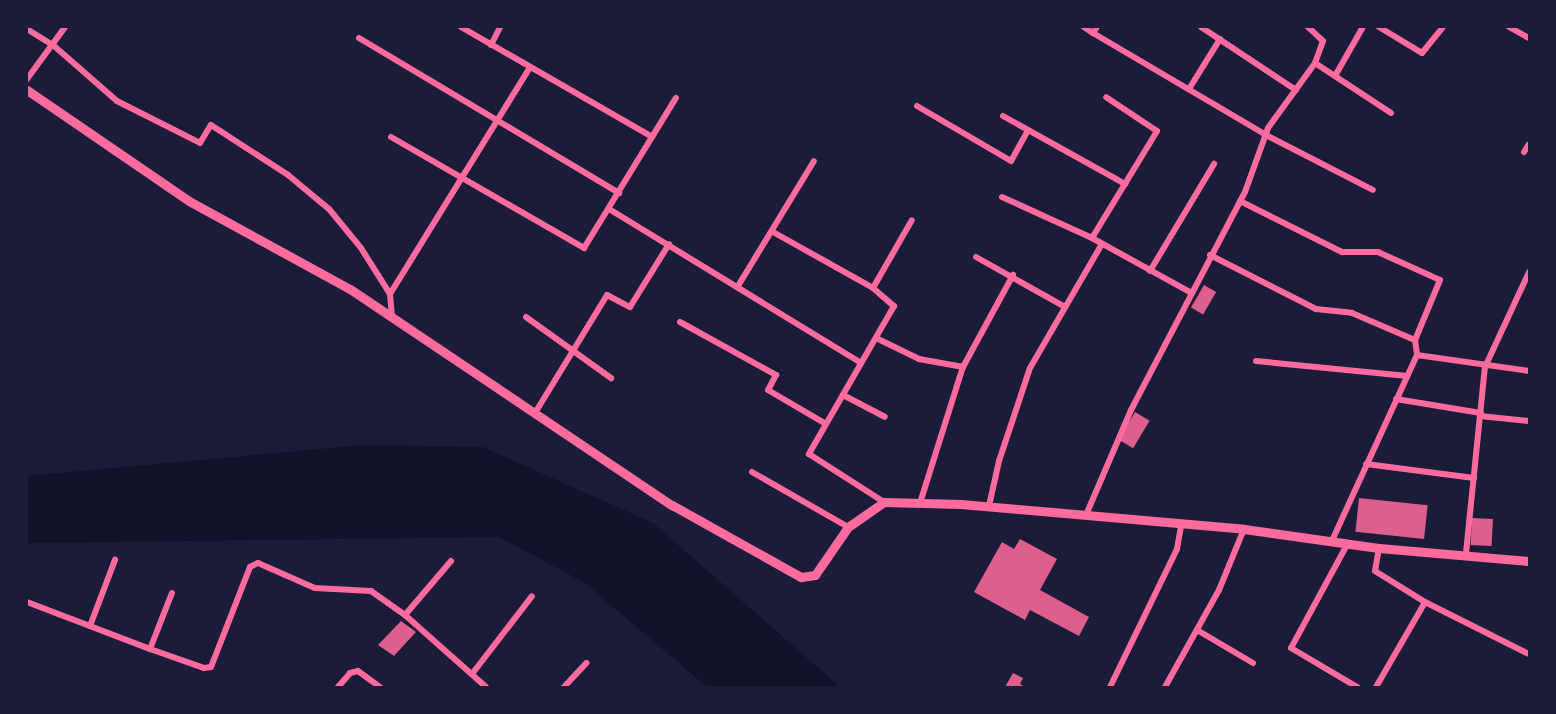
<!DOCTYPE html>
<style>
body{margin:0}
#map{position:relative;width:1556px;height:714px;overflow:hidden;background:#1b1b3a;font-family:Raleway,sans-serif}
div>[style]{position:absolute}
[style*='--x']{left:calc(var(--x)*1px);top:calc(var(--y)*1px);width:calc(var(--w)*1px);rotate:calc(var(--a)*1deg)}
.water>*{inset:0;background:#12122b}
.building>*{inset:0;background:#dd5f8e;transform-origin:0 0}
.minor>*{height:6px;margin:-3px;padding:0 3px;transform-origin:3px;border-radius:3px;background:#ff6b9d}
.secondary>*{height:9px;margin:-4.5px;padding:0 4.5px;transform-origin:4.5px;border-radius:4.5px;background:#ff6b9d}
span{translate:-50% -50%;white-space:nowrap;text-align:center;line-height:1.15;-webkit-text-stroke:4.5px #1b1b3a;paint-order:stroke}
.frame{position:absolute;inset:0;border:28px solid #1b1b3a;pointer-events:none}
</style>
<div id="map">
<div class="water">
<div style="clip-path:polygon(364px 445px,483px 447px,653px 523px,840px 687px,707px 687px,585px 583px,499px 537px,27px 543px,27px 476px)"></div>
</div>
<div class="building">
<div style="left:1204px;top:285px;width:14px;height:26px;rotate:30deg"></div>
<div style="left:1135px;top:412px;width:17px;height:32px;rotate:31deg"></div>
<div style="left:1359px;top:498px;width:69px;height:34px;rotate:6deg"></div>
<div style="left:1472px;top:518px;width:21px;height:27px;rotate:3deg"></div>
<div style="clip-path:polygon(1020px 539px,1057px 559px,1040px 590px,1089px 617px,1079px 636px,1030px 610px,1025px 620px,974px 592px,1002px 542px,1014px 549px)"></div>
<div style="clip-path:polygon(401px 621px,416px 632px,394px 656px,378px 645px)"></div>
<div style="clip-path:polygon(1013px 673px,1023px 678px,1020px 684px,1025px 687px,1005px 687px)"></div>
</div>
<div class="minor">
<div style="--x:461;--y:27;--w:220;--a:29.9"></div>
<div style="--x:1084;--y:27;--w:11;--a:34"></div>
<div style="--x:1093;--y:33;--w:7;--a:-56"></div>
<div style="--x:1201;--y:27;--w:114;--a:33.6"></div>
<div style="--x:1379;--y:27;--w:50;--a:31.2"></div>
<div style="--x:1422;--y:53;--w:33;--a:-51"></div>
<div style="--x:1509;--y:27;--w:23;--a:29"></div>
<div style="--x:27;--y:29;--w:31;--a:32"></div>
<div style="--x:53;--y:45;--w:85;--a:41.2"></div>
<div style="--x:117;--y:101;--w:93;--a:26.8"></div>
<div style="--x:200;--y:143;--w:21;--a:-59"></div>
<div style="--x:211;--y:125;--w:92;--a:33"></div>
<div style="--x:288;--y:175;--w:53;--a:39.7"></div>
<div style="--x:329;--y:209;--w:50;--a:50.6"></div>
<div style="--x:361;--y:248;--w:54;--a:57.8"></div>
<div style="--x:390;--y:294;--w:23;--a:85"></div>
<div style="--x:1093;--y:33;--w:201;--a:30.5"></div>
<div style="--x:1266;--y:135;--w:120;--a:27.2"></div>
<div style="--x:359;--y:38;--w:303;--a:30.8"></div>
<div style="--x:491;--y:45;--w:20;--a:-63"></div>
<div style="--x:1315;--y:63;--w:91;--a:33.3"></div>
<div style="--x:1335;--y:76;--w:56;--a:-60.3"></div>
<div style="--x:27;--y:79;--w:64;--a:-53.8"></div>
<div style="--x:1189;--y:89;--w:59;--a:-58.2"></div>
<div style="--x:917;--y:106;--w:109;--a:30.3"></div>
<div style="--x:1011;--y:161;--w:35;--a:-61"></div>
<div style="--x:1003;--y:116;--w:140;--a:29.1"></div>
<div style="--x:391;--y:137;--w:223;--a:29.9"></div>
<div style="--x:584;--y:248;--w:176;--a:-58.5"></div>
<div style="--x:1524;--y:152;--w:9;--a:-58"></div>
<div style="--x:1002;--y:197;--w:99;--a:24.5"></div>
<div style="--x:1092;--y:238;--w:112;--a:28.9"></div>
<div style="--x:1240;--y:201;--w:114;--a:26.6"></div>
<div style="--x:1342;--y:252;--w:36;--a:0"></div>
<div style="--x:1378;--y:252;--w:68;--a:24.3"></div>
<div style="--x:1440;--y:280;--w:65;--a:112.6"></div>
<div style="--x:1415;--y:340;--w:15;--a:82"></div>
<div style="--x:1417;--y:355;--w:205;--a:114.6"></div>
<div style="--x:609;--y:209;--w:295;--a:31.4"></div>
<div style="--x:773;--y:232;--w:115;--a:29.2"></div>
<div style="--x:873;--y:288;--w:28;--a:41"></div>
<div style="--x:894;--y:306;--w:171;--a:119.9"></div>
<div style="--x:809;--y:454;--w:89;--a:32.6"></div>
<div style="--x:1092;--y:238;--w:125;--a:-58.7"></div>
<div style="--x:1157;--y:131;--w:61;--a:-146.3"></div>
<div style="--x:1210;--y:255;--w:119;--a:27"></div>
<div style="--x:1316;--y:309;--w:36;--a:6"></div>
<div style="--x:1352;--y:313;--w:69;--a:23.2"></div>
<div style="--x:976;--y:257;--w:102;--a:29.3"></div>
<div style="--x:1150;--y:271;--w:125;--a:-59.1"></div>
<div style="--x:738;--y:286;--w:146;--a:-58.7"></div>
<div style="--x:873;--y:288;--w:78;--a:-60.2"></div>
<div style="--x:390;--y:294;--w:264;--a:-58.3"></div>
<div style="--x:526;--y:317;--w:105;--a:35.7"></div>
<div style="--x:680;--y:322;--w:110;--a:28.9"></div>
<div style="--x:776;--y:375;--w:17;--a:118"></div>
<div style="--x:768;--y:390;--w:67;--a:30.4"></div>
<div style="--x:876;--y:338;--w:48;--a:26"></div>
<div style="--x:919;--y:359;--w:45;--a:10.3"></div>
<div style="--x:1417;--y:355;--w:113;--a:8.1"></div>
<div style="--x:1256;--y:361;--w:152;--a:5.7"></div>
<div style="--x:843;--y:395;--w:47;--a:27.6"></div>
<div style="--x:1396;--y:399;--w:86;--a:9.4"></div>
<div style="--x:535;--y:413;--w:138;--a:-58.6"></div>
<div style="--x:607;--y:295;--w:26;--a:28"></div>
<div style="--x:630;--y:307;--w:74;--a:-58.2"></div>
<div style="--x:1480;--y:416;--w:49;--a:5.8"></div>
<div style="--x:1366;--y:464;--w:109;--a:7.4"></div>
<div style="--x:752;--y:472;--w:111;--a:29.8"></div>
<div style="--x:920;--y:503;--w:143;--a:-72.5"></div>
<div style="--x:963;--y:367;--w:105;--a:-61.5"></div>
<div style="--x:989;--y:506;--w:46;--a:-77.5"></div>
<div style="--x:999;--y:461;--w:98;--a:-71.6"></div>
<div style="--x:1030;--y:368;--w:143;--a:-59.9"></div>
<div style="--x:1086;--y:515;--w:114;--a:-66.8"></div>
<div style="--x:1131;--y:410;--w:246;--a:-62.4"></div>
<div style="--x:1245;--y:192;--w:68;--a:-70.2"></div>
<div style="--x:1268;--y:128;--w:80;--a:-54.1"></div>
<div style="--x:1315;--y:63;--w:23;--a:-70"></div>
<div style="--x:1323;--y:41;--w:21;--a:-137"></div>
<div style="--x:1348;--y:543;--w:119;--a:118.5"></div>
<div style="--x:1291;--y:648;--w:77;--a:30.6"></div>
<div style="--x:1379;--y:548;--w:23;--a:100"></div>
<div style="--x:1375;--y:571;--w:59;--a:31.8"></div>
<div style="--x:1425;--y:602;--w:116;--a:26.6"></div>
<div style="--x:1466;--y:553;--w:187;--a:-84.2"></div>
<div style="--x:1485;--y:367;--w:105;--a:-65.1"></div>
<div style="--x:27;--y:602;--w:132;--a:20.9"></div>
<div style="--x:150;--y:649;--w:57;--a:19.4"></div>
<div style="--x:204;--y:668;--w:7;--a:-8"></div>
<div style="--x:211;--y:667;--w:107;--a:-68.7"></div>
<div style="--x:250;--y:567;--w:9;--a:-27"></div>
<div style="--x:258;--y:563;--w:62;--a:23.7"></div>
<div style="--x:315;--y:588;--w:56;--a:3.1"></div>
<div style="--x:371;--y:591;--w:42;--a:35.2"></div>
<div style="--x:405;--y:615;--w:108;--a:41.6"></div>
<div style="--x:405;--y:615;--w:71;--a:-49.6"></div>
<div style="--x:90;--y:626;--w:71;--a:-69.3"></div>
<div style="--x:1197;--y:630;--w:65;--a:30.5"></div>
<div style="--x:150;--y:649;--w:60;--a:-68.6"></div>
<div style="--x:472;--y:674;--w:98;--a:-52.4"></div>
<div style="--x:338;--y:687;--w:18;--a:-49"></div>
<div style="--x:350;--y:673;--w:8;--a:-14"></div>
<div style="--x:358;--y:671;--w:27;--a:36"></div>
<div style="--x:564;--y:687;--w:33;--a:-47"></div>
<div style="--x:1110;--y:687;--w:153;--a:-64.1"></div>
<div style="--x:1177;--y:549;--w:22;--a:-80"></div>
<div style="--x:1165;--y:687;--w:111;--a:-60.9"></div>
<div style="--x:1219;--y:590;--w:66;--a:-67.7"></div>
<div style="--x:1376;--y:687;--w:98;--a:-60"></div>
</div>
<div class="secondary">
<div style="--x:27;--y:90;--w:196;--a:34.4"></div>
<div style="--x:189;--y:201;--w:183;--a:28.7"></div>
<div style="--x:350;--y:289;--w:388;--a:33.9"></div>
<div style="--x:672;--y:505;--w:148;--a:29.2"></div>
<div style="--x:801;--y:577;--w:14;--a:-8"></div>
<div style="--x:815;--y:575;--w:58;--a:-55.5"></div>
<div style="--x:848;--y:527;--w:44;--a:-34.8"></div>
<div style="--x:884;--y:502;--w:77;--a:1.5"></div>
<div style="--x:961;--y:504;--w:284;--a:5"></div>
<div style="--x:1244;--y:529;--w:136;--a:8"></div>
<div style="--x:1379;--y:548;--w:151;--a:5"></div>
</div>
<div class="frame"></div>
</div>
